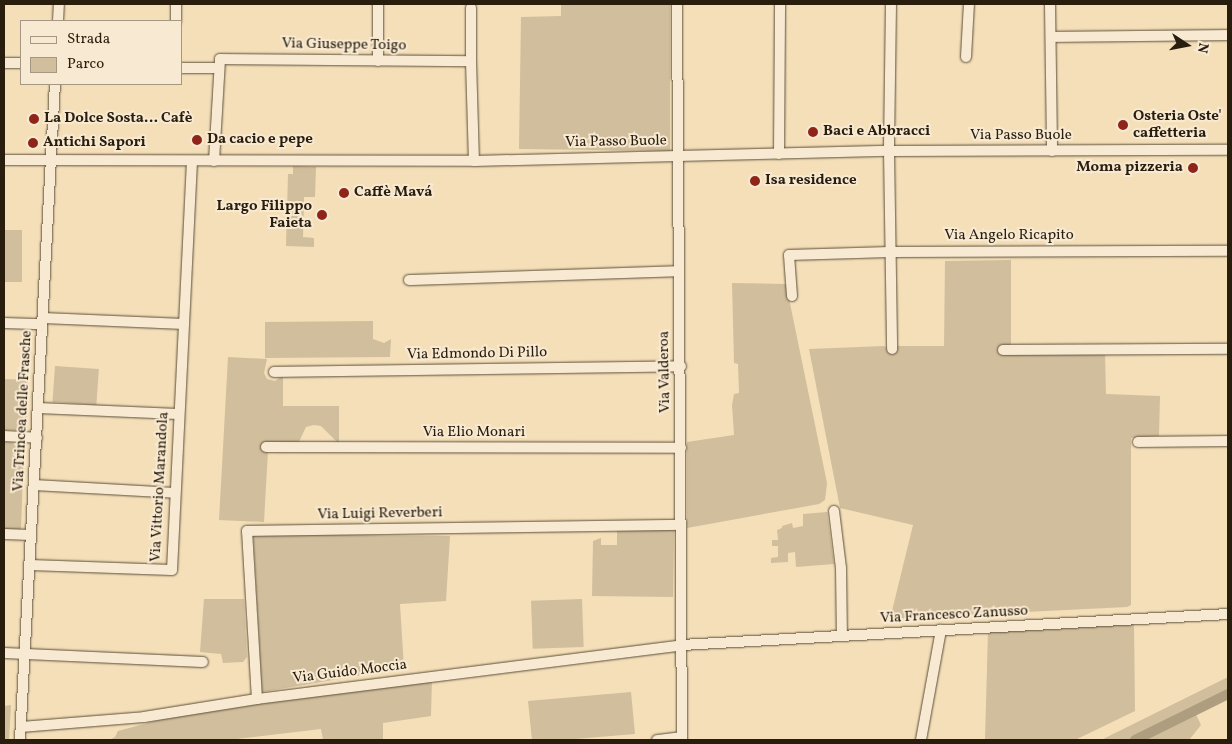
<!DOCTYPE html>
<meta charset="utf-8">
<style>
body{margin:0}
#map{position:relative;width:1232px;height:744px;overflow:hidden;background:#f4dfb9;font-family:Vollkorn,serif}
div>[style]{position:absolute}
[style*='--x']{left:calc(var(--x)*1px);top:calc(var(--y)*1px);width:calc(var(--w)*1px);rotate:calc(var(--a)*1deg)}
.green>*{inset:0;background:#d1be9c;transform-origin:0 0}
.canal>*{height:10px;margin:-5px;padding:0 5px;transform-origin:5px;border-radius:5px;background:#af9d7f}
.roads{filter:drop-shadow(0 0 1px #5c4e38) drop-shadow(0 0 1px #5c4e38)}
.minor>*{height:10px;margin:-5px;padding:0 5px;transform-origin:5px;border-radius:5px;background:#f8ead2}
.dots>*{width:14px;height:14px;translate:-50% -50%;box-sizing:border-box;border:2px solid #f8ead2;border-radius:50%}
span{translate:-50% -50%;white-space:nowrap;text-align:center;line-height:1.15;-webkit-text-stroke:4px #f8ead2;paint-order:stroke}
.street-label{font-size:15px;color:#291d0d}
.poi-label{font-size:15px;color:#291d0d;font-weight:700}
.left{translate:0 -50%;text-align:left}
.right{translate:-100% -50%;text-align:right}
.frame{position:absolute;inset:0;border:5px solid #291d0d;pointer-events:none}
.legend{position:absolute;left:20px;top:20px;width:162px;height:65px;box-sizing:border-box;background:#f8ead2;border:1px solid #a59883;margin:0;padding:6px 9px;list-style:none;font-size:15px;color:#291d0d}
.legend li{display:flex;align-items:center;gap:10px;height:25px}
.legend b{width:25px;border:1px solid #a59883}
.north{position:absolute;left:1162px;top:20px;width:50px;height:50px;-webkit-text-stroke:4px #f8ead2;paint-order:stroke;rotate:101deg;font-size:14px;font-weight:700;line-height:20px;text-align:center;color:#291d0d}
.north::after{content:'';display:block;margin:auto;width:18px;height:22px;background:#291d0d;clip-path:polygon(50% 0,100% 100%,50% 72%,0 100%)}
</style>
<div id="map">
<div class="green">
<div style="clip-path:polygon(561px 4px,670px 4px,670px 151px,519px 149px,521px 17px,561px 16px)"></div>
<div style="clip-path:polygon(293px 166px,316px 167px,315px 197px,304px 197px,303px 237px,314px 238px,314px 247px,286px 246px,288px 174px,293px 174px)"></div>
<div style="left:4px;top:230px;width:18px;height:52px"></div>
<div style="clip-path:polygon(1011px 260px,1011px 355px,1105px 353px,1106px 394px,1160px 396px,1159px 436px,1131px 438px,1131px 605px,1127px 607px,890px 619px,913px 525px,840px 508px,809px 349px,884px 346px,893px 351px,895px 346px,944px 346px,945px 261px)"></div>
<div style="clip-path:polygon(732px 283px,786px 284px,827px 483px,826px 492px,825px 500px,819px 504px,687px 528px,687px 442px,734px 435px,732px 405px,734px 394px,739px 393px,738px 364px,734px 363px)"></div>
<div style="clip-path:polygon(373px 321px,373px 339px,384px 343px,391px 339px,390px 357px,265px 358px,265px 322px)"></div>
<div style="clip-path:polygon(228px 357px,267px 359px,264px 373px,267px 379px,275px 381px,283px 375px,283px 406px,339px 406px,339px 444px,321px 426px,314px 425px,306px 427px,298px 444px,268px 451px,264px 522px,219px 520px)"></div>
<div style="left:55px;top:366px;width:44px;height:36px;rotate:4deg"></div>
<div style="left:4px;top:379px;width:24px;height:51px;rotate:2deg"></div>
<div style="clip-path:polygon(4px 442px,24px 443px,21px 530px,4px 530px)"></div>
<div style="clip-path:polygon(827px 512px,834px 564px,796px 567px,795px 552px,788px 553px,788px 562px,771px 563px,771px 558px,778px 557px,778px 546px,772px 546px,772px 540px,778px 540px,777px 530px,782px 528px,782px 526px,792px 523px,793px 528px,803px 526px,803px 514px)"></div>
<div style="clip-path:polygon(617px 530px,674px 530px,673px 597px,592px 596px,593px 541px,601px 538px,601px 545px,617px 545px)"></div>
<div style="clip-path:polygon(253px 534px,450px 536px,446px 601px,400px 604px,404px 668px,262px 692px)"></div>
<div style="clip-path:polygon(204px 599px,244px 599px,247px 657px,243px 662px,223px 663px,221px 654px,200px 652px)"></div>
<div style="left:582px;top:599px;width:48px;height:51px;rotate:88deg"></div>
<div style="clip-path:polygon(1134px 624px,1135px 711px,1075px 740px,985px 740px,988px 631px)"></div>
<div style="clip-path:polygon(1228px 677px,1228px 691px,1193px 708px,1201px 725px,1189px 740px,1101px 740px)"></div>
<div style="clip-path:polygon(432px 679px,431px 716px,383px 723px,383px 740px,323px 740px,321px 729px,228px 740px,109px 740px,115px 737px,118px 731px,170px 717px)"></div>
<div style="clip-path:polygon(631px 692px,635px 734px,563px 740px,532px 740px,528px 701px)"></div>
<div style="clip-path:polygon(11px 705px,9px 740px,4px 740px,4px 706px)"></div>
</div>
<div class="canal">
<div style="--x:1135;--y:740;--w:104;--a:-26.3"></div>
</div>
<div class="roads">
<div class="minor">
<div style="--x:677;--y:4;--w:736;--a:89.61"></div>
<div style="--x:891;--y:4;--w:147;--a:90.8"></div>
<div style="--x:889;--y:151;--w:198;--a:89.1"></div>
<div style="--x:1050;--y:4;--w:147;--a:89.2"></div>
<div style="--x:471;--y:8;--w:53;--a:90"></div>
<div style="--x:58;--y:21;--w:17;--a:-87"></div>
<div style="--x:176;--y:21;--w:17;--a:-90"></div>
<div style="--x:1051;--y:37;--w:177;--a:-0.6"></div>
<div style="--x:966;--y:57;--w:53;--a:-86.8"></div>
<div style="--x:378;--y:61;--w:57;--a:-90"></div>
<div style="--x:4;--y:63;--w:17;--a:0"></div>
<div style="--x:181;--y:68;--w:33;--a:0"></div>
<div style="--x:779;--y:154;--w:150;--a:-89.6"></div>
<div style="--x:4;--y:160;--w:470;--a:0.1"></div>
<div style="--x:474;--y:161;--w:415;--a:-1.4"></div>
<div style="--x:889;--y:151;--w:339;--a:-0.2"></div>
<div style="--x:214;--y:161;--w:102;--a:-86.6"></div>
<div style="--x:220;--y:59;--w:251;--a:0.5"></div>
<div style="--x:471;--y:61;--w:100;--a:88.3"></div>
<div style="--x:409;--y:280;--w:270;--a:-1.9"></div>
<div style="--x:792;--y:296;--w:41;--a:-94.2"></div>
<div style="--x:789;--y:255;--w:101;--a:-1.7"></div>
<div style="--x:890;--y:252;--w:338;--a:-0.2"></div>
<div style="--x:43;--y:318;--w:141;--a:2.4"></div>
<div style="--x:4;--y:323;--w:38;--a:2"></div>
<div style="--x:1003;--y:350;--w:225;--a:-0.3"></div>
<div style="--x:274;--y:372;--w:407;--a:-0.8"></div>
<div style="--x:38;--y:408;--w:140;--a:2.5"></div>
<div style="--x:4;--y:436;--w:33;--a:3"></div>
<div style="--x:1138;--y:442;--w:90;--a:-0.6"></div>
<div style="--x:266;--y:447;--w:415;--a:0.1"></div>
<div style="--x:34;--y:485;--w:141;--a:3.2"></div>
<div style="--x:834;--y:511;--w:57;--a:83"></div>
<div style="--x:841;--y:568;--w:68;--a:89.2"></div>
<div style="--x:4;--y:534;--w:27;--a:2"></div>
<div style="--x:30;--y:565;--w:142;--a:2"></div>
<div style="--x:172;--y:570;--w:409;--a:-87.2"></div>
<div style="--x:4;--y:653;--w:199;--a:2.6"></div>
<div style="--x:257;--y:699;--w:168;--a:-93.4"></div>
<div style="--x:247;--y:531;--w:434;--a:-0.8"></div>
<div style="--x:21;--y:727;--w:123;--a:-4.6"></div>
<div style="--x:144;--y:717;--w:114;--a:-9.1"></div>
<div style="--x:257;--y:699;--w:428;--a:-7.2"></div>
<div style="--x:682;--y:645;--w:547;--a:-3.25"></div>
<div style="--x:20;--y:740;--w:657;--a:-86.95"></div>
<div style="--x:657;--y:740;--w:25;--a:-7"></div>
<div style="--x:921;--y:740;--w:112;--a:-79.7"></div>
</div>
</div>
<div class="dots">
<div style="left:34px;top:119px;background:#8f2418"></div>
<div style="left:1123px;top:125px;background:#8f2418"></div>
<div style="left:813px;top:132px;background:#8f2418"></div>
<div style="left:197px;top:140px;background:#8f2418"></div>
<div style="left:33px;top:143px;background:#8f2418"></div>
<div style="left:1193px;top:168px;background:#8f2418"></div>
<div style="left:755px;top:181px;background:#8f2418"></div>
<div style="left:344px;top:193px;background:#8f2418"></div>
<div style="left:322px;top:215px;background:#8f2418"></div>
</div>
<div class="street-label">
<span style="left:344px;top:45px;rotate:1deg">Via Giuseppe Toigo</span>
<span style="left:1021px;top:136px">Via Passo Buole</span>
<span style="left:616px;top:142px;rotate:-1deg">Via Passo Buole</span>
<span style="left:1009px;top:236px">Via Angelo Ricapito</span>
<span style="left:477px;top:354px;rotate:-1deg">Via Edmondo Di Pillo</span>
<span style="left:665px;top:372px;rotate:-91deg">Via Valderoa</span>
<span style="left:23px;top:411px;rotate:-87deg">Via Trincea delle Frasche</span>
<span style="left:474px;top:433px">Via Elio Monari</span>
<span style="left:160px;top:487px;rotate:-87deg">Via Vittorio Marandola</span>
<span style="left:380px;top:514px;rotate:-1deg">Via Luigi Reverberi</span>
<span style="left:954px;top:615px;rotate:-3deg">Via Francesco Zanusso</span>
<span style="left:350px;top:672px;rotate:-7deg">Via Guido Moccia</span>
</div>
<div class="poi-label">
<span class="left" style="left:1133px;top:125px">Osteria Oste'<br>caffetteria</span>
<span class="left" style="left:44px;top:119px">La Dolce Sosta... Cafè</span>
<span class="left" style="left:823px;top:132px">Baci e Abbracci</span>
<span class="left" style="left:207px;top:140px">Da cacio e pepe</span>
<span class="left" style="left:43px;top:143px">Antichi Sapori</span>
<span class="right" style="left:1183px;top:168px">Moma pizzeria</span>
<span class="left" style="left:765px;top:181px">Isa residence</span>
<span class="left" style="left:354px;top:193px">Caffè Mavá</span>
<span class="right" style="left:312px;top:215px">Largo Filippo<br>Faieta</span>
</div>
<div class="frame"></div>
<ul class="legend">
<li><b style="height:6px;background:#f8ead2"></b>Strada</li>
<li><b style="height:14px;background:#d1be9c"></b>Parco</li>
</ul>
<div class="north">N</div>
</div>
